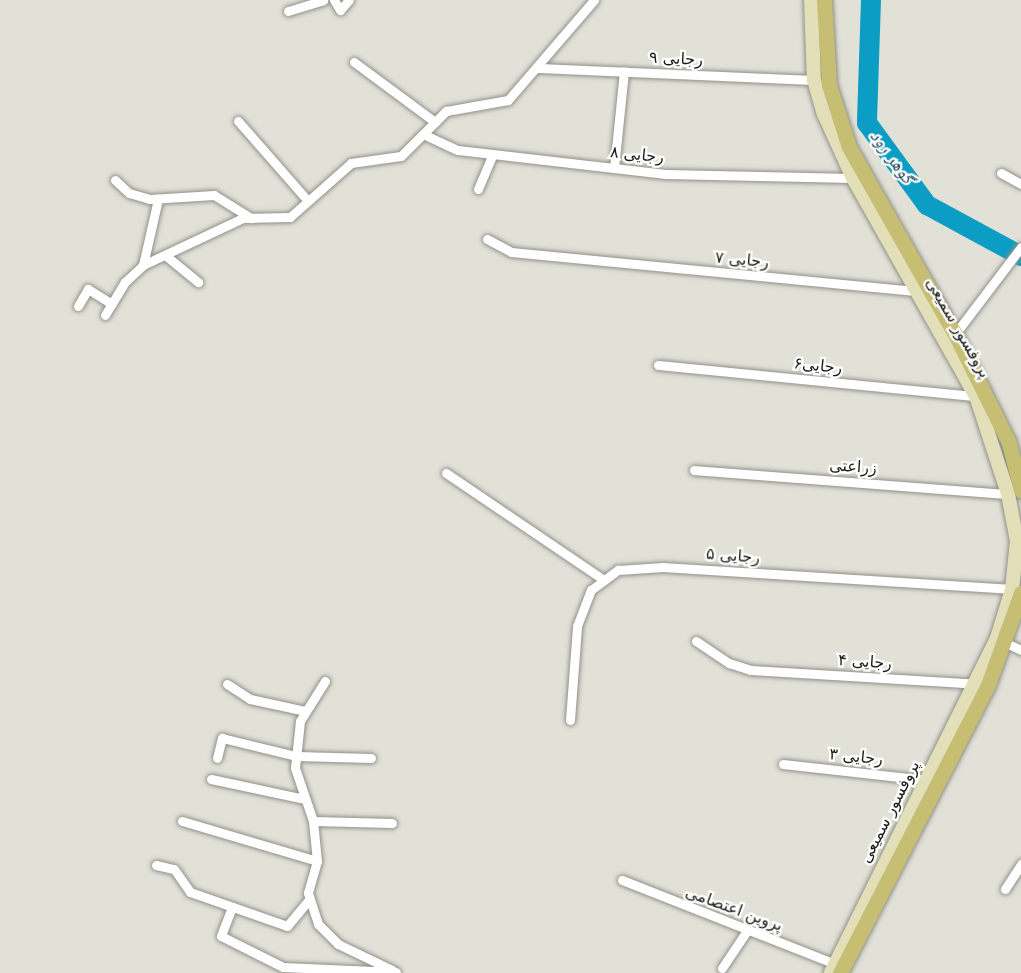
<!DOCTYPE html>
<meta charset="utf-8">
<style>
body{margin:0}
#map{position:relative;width:1021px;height:973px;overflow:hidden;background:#e1e1d8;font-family:"DejaVu Sans","Noto Naskh Arabic",sans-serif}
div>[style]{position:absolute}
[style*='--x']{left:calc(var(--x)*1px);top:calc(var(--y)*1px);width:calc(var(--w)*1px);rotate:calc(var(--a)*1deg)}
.river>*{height:20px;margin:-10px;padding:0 10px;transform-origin:10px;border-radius:10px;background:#0b9dc3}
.roads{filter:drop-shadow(0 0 2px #919189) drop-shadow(0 0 2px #919189)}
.street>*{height:9px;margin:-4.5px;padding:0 4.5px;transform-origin:4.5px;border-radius:4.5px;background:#fff}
.secondary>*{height:14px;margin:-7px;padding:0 7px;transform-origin:7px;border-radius:7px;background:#e2dfb9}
.primary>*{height:15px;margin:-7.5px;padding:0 7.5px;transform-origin:7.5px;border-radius:7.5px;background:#c5be73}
span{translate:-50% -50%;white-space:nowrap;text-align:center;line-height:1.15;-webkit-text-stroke:4.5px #fff;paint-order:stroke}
.street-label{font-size:16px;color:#1d1d1a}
.water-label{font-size:18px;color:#144758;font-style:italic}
</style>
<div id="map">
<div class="river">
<div style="--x:871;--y:0;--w:123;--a:91.9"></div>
<div style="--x:867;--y:123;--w:102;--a:53.8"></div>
<div style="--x:927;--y:205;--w:107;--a:28.5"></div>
</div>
<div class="roads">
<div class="street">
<div style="--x:334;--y:0;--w:12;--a:59"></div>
<div style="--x:340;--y:10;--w:13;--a:-48"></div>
<div style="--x:288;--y:11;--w:37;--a:-17"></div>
<div style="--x:354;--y:62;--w:101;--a:36.5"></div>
<div style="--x:538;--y:68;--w:276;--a:2.5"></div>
<div style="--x:238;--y:121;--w:106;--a:48.8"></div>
<div style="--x:423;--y:134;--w:38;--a:25"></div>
<div style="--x:458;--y:150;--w:209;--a:6.6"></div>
<div style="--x:666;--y:174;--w:187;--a:1.2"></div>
<div style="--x:614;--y:168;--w:97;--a:-84.1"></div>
<div style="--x:1001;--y:173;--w:23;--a:29"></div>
<div style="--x:115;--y:180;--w:19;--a:43"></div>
<div style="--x:129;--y:193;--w:22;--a:16"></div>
<div style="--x:150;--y:199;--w:64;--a:-3.6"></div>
<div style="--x:214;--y:195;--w:44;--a:31.9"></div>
<div style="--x:478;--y:189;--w:38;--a:-67"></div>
<div style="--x:487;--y:239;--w:27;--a:28"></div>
<div style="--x:511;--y:252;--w:406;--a:5.5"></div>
<div style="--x:165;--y:255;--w:43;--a:39.3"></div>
<div style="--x:143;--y:265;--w:68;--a:-77.2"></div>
<div style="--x:78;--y:306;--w:20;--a:-60"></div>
<div style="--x:88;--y:289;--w:28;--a:32"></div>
<div style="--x:105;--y:315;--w:39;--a:-59"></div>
<div style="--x:125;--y:282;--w:25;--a:-43"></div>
<div style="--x:143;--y:265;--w:110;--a:-25.2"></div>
<div style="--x:243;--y:218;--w:47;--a:-1.2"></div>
<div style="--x:290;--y:217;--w:81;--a:-41.5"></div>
<div style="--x:351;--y:163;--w:50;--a:-8"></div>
<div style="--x:401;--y:156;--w:64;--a:-45"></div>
<div style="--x:446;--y:111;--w:63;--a:-10.1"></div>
<div style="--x:508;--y:100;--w:132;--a:-49.3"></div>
<div style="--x:955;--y:334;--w:109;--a:-52.8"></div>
<div style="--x:658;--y:365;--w:320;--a:5.6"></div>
<div style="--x:694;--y:470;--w:315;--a:4.4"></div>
<div style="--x:446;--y:473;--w:191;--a:34.1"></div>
<div style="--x:696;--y:641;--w:40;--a:34"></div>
<div style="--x:729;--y:663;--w:23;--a:18"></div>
<div style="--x:751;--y:670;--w:226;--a:3.5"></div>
<div style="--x:1006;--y:643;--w:17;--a:25"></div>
<div style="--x:325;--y:681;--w:47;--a:122"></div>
<div style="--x:300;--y:721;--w:47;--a:96.1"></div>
<div style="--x:295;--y:768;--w:56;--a:71.2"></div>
<div style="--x:313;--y:821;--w:79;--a:1.5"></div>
<div style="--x:227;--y:684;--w:27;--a:33"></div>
<div style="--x:250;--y:699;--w:56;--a:12.3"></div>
<div style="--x:570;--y:720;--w:94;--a:-85.7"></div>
<div style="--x:577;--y:626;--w:39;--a:-69"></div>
<div style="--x:591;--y:590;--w:34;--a:-37"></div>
<div style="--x:618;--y:570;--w:45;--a:-3.8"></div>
<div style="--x:663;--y:567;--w:350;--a:3.6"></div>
<div style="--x:217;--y:758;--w:21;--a:-76"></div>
<div style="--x:222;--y:738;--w:76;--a:13.7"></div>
<div style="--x:296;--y:756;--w:75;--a:1.5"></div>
<div style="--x:783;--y:764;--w:144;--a:6.4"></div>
<div style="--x:211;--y:779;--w:95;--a:12.1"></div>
<div style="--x:182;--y:821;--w:141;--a:16.5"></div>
<div style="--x:313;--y:821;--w:40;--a:84.3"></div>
<div style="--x:317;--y:861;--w:33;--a:106"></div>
<div style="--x:308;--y:893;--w:33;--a:72"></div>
<div style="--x:318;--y:924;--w:28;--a:45"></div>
<div style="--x:338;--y:944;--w:60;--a:25.7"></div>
<div style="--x:156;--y:865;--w:18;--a:13"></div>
<div style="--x:174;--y:869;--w:28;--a:55"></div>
<div style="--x:190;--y:892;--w:103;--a:19.3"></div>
<div style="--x:287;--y:926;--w:35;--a:-50"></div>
<div style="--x:622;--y:880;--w:229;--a:21.5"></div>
<div style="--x:1005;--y:889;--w:30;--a:-57"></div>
<div style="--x:232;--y:907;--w:31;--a:111"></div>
<div style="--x:221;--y:936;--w:69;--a:26.6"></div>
<div style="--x:283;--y:967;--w:113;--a:2.5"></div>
<div style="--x:722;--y:968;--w:47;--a:-56.3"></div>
</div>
<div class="secondary">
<div style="--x:811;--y:0;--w:80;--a:87.9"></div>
<div style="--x:814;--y:80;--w:35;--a:74"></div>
<div style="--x:824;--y:114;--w:70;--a:65.6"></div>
<div style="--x:853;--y:178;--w:250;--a:60.6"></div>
<div style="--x:976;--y:396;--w:103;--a:71.9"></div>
<div style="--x:1008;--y:494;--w:48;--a:79.2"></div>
<div style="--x:1017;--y:541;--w:48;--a:95.9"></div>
<div style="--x:1012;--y:589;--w:51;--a:107"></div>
<div style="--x:997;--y:638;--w:374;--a:116.4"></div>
</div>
<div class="primary">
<div style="--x:824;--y:0;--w:85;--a:86.6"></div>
<div style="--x:829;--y:85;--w:65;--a:72.1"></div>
<div style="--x:849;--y:147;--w:215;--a:60.5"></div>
<div style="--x:955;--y:334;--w:122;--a:63.6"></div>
<div style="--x:1009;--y:443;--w:49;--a:75.7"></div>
<div style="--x:840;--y:973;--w:324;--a:-62.8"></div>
<div style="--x:988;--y:685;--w:98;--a:-70.3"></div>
</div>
</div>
<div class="street-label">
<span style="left:676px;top:59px;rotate:3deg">رجایی ۹</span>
<span style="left:637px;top:155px;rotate:6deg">رجایی ۸</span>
<span style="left:742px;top:260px;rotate:5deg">رجایی ۷</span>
<span style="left:958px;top:328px;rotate:60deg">پروفسور سمیعی</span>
<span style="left:818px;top:366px;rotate:6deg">رجایی۶</span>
<span style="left:853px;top:467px;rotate:4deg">زراعتی</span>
<span style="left:733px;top:556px;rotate:4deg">رجایی ۵</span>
<span style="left:865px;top:662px;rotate:4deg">رجایی ۴</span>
<span style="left:856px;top:757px;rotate:6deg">رجایی ۳</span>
<span style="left:890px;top:812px;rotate:-63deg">پروفسور سمیعی</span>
<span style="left:734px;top:909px;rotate:20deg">پروین اعتصامی</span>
</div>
<div class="water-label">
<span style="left:892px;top:157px;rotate:54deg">گوهر رود</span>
</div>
</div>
